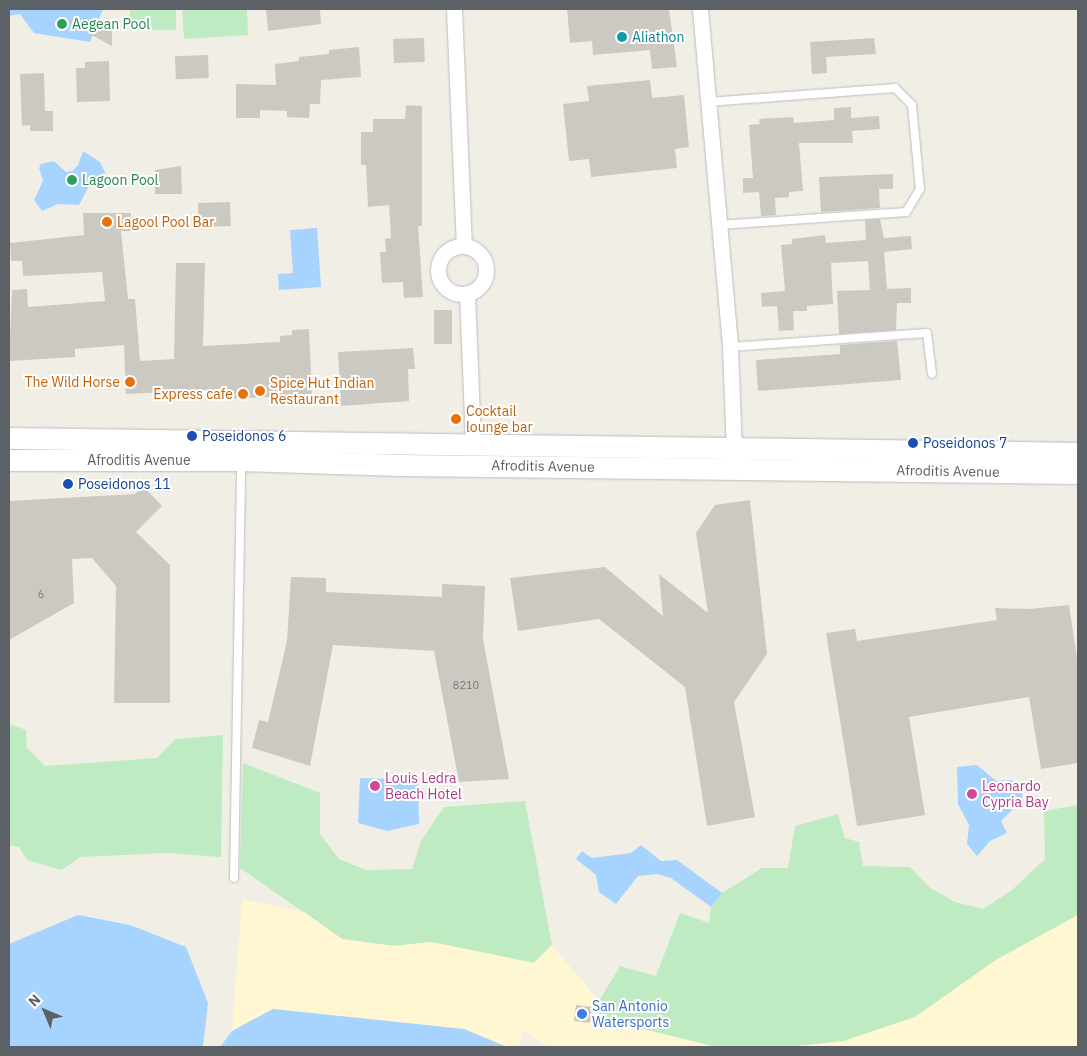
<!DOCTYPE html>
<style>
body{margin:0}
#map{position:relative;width:1087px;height:1056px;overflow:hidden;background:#f1efe5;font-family:"IBM Plex Sans",sans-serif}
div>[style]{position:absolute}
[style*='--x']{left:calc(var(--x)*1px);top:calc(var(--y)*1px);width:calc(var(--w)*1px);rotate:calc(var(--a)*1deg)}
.green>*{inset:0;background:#bfebc2;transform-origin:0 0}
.sand>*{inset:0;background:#fef7d2}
.water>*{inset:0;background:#a7d3ff}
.building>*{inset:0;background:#ccc9c2;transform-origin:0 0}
.roads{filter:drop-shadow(0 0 1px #babdc2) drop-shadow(0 0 1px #babdc2)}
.lane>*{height:8px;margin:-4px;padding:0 4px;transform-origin:4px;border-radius:4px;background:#fff}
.street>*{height:15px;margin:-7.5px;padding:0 7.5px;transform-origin:7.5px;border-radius:7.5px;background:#fff}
.street>.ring{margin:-7.5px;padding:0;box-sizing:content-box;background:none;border:15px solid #fff;border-radius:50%}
.secondary>*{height:21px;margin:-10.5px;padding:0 10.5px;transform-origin:10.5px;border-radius:10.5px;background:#fff}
.dots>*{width:14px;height:14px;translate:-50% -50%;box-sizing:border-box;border:2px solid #fff;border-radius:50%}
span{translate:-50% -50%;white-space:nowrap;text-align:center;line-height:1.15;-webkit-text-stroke:4px #fff;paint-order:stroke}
.number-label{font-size:11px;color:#787a7e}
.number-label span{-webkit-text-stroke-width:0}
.leisure-label{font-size:14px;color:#27864d}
.left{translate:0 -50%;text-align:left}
.culture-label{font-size:14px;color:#0d838f}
.food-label{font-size:14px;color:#c56008}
.right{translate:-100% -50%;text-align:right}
.transit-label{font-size:14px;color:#164399}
.street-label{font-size:14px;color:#5c6067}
.hotel-label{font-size:14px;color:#b23c85}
.shop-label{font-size:14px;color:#366cbe}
.frame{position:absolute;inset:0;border:10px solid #5c6067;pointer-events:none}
.north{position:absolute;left:20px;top:986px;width:50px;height:50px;-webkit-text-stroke:4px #fff;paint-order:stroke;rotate:315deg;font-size:14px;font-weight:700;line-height:20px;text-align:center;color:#5c6067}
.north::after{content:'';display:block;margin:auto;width:18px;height:22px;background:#5c6067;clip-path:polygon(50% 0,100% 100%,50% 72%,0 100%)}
</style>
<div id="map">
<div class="green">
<div style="left:130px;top:9px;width:46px;height:21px"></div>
<div style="clip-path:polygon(182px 9px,247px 9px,248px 35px,184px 39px)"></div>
<div style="clip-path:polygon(9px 724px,26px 730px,27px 748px,45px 766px,157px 758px,175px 739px,223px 735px,221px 857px,166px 853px,81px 857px,61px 870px,27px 860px,19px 847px,9px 845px)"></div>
<div style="clip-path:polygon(243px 763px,320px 793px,320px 834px,339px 859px,366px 870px,412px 869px,421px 841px,444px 807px,525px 801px,552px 945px,534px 963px,431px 942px,394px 946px,342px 939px,240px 868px)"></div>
<div style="clip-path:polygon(1078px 805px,1078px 915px,996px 960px,915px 1017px,844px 1041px,789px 1047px,716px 1047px,627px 1025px,598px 1026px,599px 1001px,620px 966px,656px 976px,680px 913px,709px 923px,711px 907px,722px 893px,762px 868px,788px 868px,795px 826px,838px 814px,845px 838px,859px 842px,863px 866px,910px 867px,929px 887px,955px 902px,983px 909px,1012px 890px,1045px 859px,1044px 811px)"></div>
</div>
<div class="sand">
<div style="clip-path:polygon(242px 899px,304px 912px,342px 939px,394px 946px,431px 942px,534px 963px,552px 945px,599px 1001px,599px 1026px,627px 1025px,716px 1047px,547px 1047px,524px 1030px,518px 1047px,507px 1047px,464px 1029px,273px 1009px,232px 1031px)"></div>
<div style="clip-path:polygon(1078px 915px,1078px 1047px,789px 1047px,844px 1041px,915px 1017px,996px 960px)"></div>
</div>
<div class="water">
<div style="clip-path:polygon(9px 9px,103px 9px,90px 42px,34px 33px,20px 14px,9px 16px)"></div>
<div style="clip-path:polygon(83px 151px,100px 162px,107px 177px,88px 188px,79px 205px,58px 204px,42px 211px,34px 200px,43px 181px,39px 168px,41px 164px,54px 161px,66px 172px,72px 171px,78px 165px)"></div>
<div style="clip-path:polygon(317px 228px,321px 287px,279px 290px,278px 274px,293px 273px,290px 230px)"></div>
<div style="clip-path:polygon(977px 765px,996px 781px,1012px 780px,1022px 790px,1022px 800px,1001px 821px,1007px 833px,990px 841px,977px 856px,967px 844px,969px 825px,958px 804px,957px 767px)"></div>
<div style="clip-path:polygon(360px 778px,418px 780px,419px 824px,387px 831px,358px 823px)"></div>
<div style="clip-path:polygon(641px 845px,661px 861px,677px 860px,722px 893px,711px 907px,671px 878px,657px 874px,638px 876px,616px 904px,599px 892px,596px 875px,576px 859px,582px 851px,592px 858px,631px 853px)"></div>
<div style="clip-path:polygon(78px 915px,130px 925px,186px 947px,208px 1003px,203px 1047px,9px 1047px,9px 944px)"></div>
<div style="clip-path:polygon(273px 1009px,464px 1029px,507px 1047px,220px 1047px,232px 1031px)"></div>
</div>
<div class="building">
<div style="clip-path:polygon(266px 9px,320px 9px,321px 24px,268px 31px)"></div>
<div style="clip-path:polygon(567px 9px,669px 9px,677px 67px,652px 69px,650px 50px,593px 55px,592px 41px,570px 43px)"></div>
<div style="clip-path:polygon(64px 18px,112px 25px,112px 46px,64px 20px)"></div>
<div style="left:424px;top:38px;width:24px;height:31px;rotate:88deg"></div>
<div style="clip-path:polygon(874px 38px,876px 54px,826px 57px,827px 73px,812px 74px,810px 42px)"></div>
<div style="clip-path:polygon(359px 47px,361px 77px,321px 80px,320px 104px,310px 104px,309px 118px,287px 117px,287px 111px,260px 110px,260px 118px,236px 118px,236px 84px,276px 85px,275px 64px,299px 61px,299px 57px,329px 54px,329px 50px)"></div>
<div style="left:208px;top:55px;width:23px;height:33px;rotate:88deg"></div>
<div style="clip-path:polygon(109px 61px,110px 101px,77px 102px,76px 68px,85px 68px,85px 62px)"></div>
<div style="clip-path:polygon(44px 73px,45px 111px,53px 111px,53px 131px,30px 131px,30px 125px,22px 126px,20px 74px)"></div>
<div style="clip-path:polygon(650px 80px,652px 98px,684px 95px,689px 147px,675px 149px,677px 168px,591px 177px,589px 159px,569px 161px,563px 104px,589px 101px,587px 86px)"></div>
<div style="clip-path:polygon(406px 105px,422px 106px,422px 226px,418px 226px,423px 297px,404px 298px,403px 282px,382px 283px,380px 252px,386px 252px,385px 239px,391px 238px,389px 205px,368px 207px,366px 165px,361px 165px,361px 132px,373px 132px,373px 119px,405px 119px)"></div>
<div style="clip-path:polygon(851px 107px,851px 118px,879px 116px,880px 129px,852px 131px,853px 143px,799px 143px,803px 191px,789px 192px,789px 197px,775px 198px,776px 215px,761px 216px,759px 192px,743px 193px,743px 178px,753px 178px,749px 125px,760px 124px,759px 119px,793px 117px,794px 123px,834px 120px,834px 108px)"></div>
<div style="clip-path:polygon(181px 166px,182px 194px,155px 194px,155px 170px)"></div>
<div style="clip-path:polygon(893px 174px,893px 189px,879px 189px,880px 208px,821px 212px,819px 177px)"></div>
<div style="left:230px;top:202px;width:24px;height:32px;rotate:88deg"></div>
<div style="clip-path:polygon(83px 213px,131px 213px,131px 231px,121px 231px,128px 299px,135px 299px,140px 361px,174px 359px,176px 263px,205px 263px,203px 346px,280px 342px,280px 336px,292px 335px,292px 330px,309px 329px,312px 395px,227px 399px,226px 389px,126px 394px,124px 345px,75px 349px,75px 357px,9px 361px,12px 290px,27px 289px,28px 307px,105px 301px,102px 272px,23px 276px,22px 261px,11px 261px,10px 243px,84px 235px)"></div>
<div style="clip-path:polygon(880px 219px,884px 238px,911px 236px,912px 249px,884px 252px,887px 289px,911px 288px,911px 303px,897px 303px,896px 330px,839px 334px,837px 291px,870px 290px,868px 261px,831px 263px,833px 304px,807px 306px,807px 311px,793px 311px,794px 330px,779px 331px,777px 306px,762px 307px,761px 293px,785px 291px,781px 245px,792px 244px,792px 239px,825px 235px,826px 243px,866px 240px,865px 220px)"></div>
<div style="left:434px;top:310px;width:18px;height:34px"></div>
<div style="clip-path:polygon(897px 341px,901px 380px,758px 391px,756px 360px,840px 354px,840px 345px)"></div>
<div style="clip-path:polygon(413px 348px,415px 369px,408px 369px,409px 401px,341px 406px,338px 352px)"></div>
<div style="clip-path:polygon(143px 486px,162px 506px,136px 532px,170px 565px,170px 703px,114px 703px,116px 586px,92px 558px,72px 559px,74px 603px,9px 640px,9px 501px,135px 494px)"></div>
<div style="clip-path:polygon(750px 500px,767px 654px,734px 702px,755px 817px,707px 826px,685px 687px,599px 619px,518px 631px,510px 578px,605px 567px,663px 616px,659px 574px,708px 613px,696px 533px,715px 505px)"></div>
<div style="clip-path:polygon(291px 577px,326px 578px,326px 592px,442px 597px,442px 584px,485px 586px,483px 639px,509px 779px,459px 782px,434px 651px,333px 645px,310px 766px,252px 748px,259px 720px,268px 722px,287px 641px)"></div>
<div style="clip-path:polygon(1069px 605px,1078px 664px,1078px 763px,1041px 769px,1029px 697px,909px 717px,925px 815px,857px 826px,826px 633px,855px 629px,857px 641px,997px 620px,995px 608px,1029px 609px)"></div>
<div style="left:576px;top:1005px;width:16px;height:16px;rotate:7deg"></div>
</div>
<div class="roads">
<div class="lane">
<div style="--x:708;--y:102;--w:188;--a:-4.3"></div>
<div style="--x:895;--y:88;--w:24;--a:45"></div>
<div style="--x:912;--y:105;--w:84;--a:84.6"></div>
<div style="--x:920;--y:189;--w:27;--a:121"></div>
<div style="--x:906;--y:212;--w:187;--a:176"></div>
<div style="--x:730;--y:347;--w:197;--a:-4.1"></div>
<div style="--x:927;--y:333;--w:41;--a:83"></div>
<div style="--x:234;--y:878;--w:416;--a:-89"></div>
</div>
<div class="street">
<div style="--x:454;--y:9;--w:237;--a:87.6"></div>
<div style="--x:700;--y:9;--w:339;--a:84.9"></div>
<div style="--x:730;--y:347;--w:102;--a:87.8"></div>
<div class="ring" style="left:438px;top:246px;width:33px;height:33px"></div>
<div style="--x:467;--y:293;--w:150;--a:87.7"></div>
</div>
<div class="secondary">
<div style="--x:9;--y:438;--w:1069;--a:0.8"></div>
<div style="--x:9;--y:460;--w:231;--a:0"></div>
<div style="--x:240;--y:460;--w:160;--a:1.8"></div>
<div style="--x:400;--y:465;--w:678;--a:0.68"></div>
</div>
</div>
<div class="dots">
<div style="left:62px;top:24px;background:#2e9e5b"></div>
<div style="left:622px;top:37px;background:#0f9aa8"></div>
<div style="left:72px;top:180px;background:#2e9e5b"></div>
<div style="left:107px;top:222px;background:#e8710a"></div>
<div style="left:130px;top:382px;background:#e8710a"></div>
<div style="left:260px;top:391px;background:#e8710a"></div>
<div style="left:243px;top:394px;background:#e8710a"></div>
<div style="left:456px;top:419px;background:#e8710a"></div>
<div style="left:192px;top:436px;background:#1a4fb4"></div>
<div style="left:913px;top:443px;background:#1a4fb4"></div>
<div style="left:68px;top:484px;background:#1a4fb4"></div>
<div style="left:375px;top:786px;background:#d1479c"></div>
<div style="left:972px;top:794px;background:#d1479c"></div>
<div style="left:582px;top:1014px;background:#3f7fe0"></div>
</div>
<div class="number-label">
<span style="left:41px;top:594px">6</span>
<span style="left:466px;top:685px">8210</span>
</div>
<div class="leisure-label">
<span class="left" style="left:72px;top:24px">Aegean Pool</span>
<span class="left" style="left:82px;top:180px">Lagoon Pool</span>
</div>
<div class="culture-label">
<span class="left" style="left:632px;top:37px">Aliathon</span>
</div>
<div class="food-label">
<span class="left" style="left:117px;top:222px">Lagool Pool Bar</span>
<span class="right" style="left:120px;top:382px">The Wild Horse</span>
<span class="left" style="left:270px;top:391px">Spice Hut Indian<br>Restaurant</span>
<span class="right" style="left:233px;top:394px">Express cafe</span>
<span class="left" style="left:466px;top:419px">Cocktail<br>lounge bar</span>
</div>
<div class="transit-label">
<span class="left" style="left:202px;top:436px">Poseidonos 6</span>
<span class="left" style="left:923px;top:443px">Poseidonos 7</span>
<span class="left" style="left:78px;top:484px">Poseidonos 11</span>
</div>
<div class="street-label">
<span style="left:139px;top:460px">Afroditis Avenue</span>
<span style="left:543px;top:466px;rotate:1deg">Afroditis Avenue</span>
<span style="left:948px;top:471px;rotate:1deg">Afroditis Avenue</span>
</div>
<div class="hotel-label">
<span class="left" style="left:385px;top:786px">Louis Ledra<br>Beach Hotel</span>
<span class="left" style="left:982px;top:794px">Leonardo<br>Cypria Bay</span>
</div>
<div class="shop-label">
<span class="left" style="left:592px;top:1014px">San Antonio<br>Watersports</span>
</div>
<div class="frame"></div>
<div class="north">N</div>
</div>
